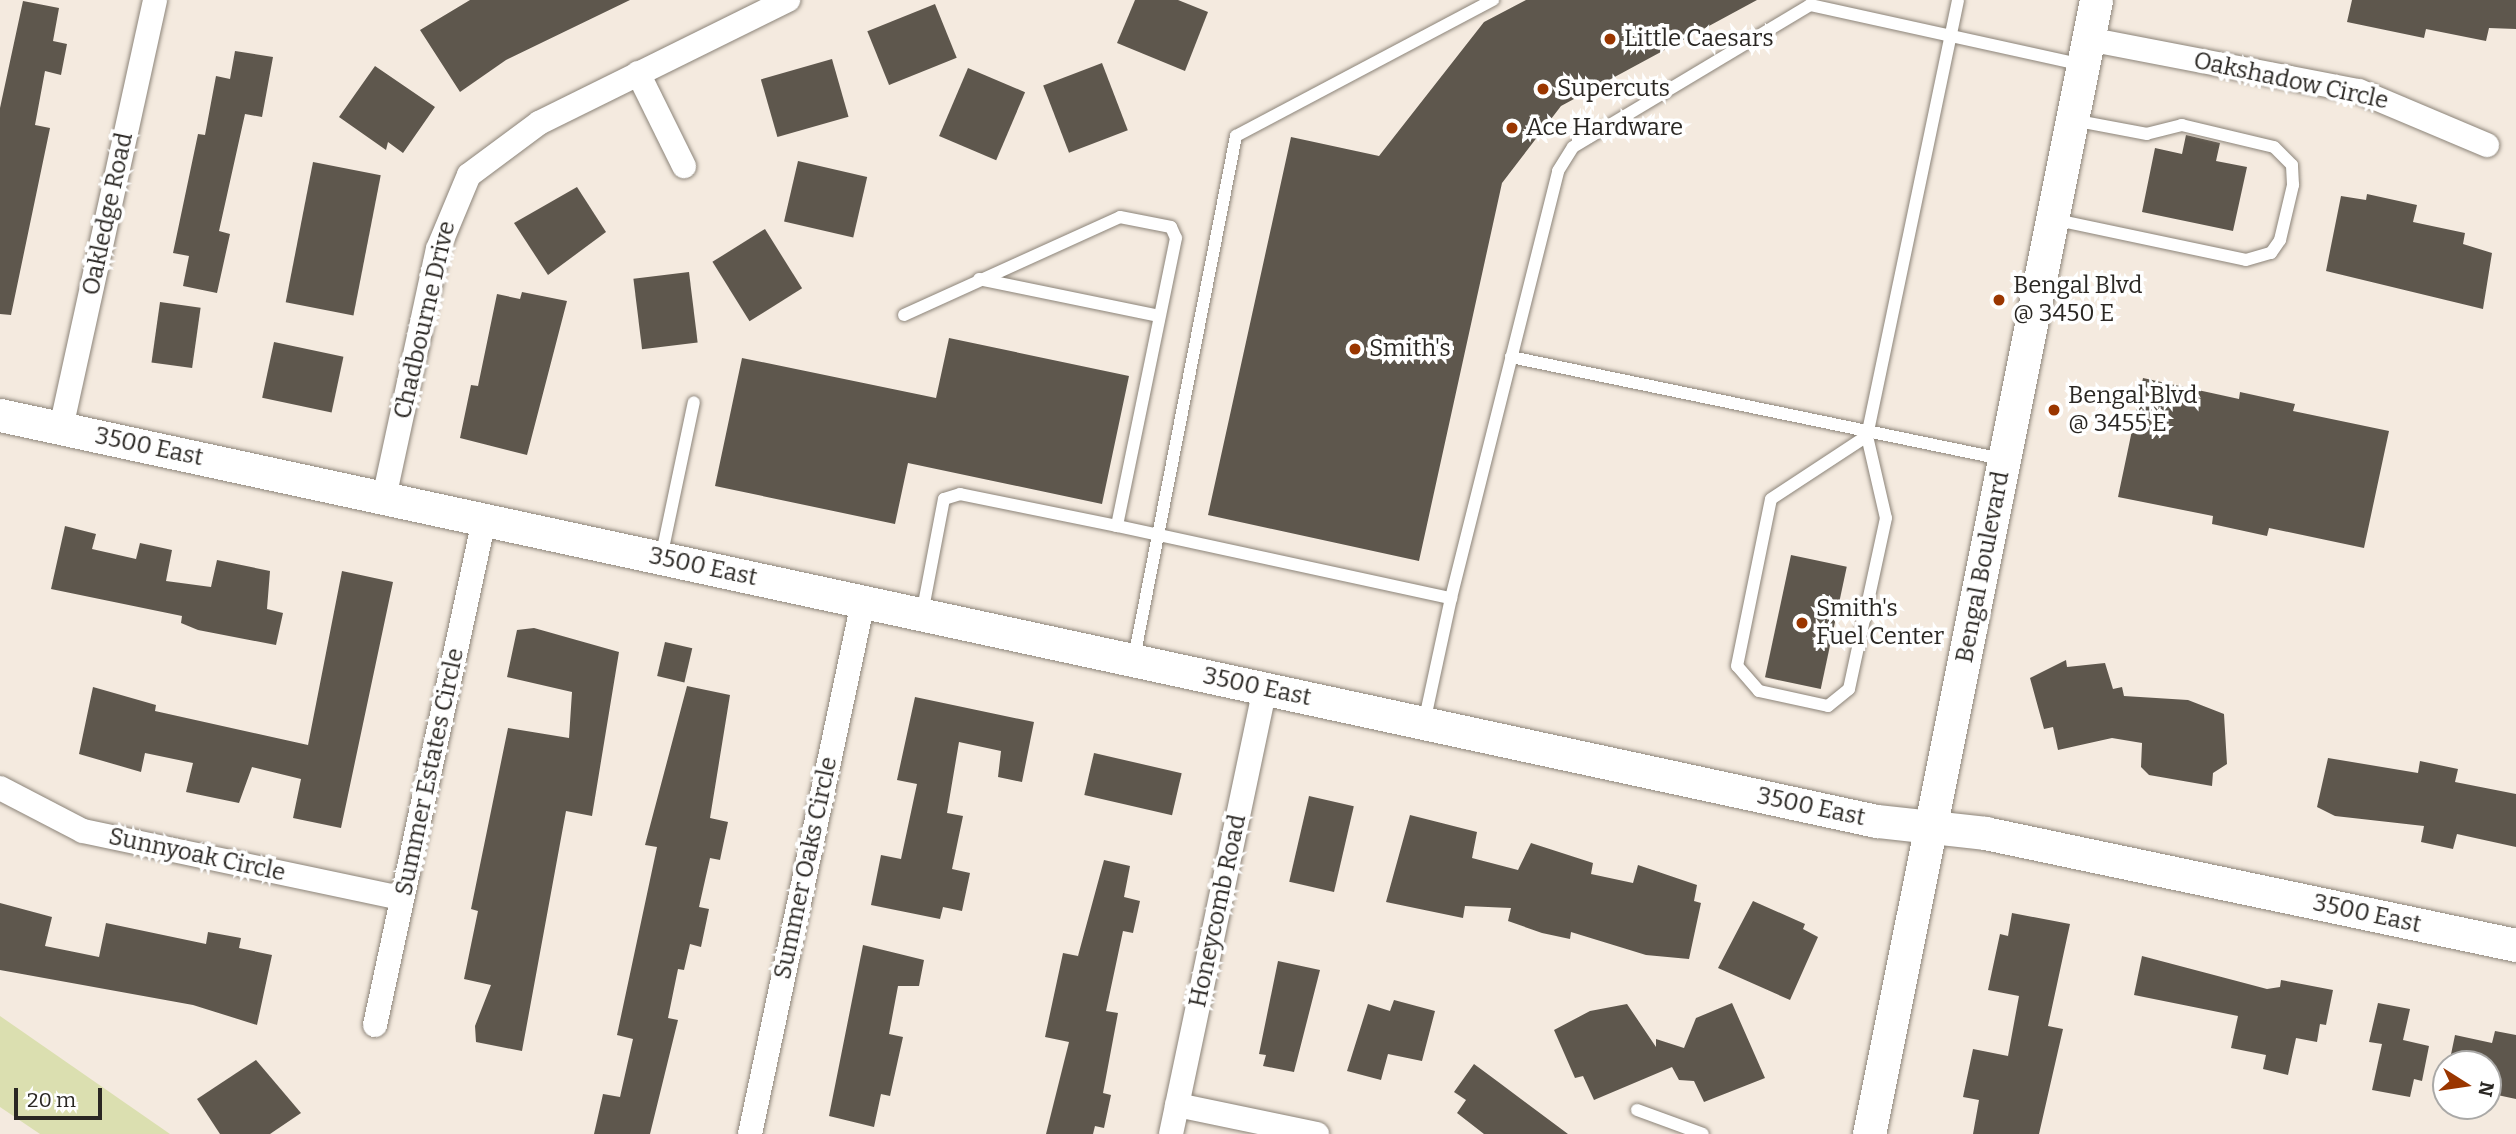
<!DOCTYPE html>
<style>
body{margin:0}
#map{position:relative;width:2516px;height:1134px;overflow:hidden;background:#f4eadf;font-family:Bitter,serif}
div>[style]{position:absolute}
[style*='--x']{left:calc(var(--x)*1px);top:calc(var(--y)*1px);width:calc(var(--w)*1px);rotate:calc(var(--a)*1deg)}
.green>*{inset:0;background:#dbdfb0}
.building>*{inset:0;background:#5e574d;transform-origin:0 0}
.roads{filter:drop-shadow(0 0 2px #8c8479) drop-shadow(0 0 2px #8c8479)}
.lane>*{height:12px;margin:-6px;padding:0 6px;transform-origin:6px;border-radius:6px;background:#fff}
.street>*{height:24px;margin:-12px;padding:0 12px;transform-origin:12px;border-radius:12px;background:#fff}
.secondary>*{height:33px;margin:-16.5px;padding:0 16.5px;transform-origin:16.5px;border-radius:16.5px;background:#fff}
.dots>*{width:19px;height:19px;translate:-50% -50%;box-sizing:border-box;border:4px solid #fff;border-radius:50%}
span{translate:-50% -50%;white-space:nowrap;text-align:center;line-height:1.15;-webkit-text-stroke:7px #fff;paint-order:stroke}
.poi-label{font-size:24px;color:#2a2723}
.left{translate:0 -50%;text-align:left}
.street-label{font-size:24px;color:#2a2723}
.north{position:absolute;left:2432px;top:1050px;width:70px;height:70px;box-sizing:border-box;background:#fff;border:2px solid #aaa9a7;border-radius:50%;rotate:102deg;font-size:19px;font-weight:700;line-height:28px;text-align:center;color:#2a2723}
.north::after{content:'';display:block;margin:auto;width:24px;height:32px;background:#9a3600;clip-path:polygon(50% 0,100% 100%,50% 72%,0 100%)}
.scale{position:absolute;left:14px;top:1088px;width:88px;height:32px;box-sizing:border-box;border:4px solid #2a2723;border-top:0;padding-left:9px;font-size:21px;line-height:24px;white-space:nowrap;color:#2a2723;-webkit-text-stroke:5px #fff;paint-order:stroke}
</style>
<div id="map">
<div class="green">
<div style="clip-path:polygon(0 1016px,170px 1134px,40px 1134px,0 1107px)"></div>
</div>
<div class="building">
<div style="clip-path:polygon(470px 0,630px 0,506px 60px,460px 92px,420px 30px)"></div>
<div style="clip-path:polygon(1135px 0,1178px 0,1208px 12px,1185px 71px,1117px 43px)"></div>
<div style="clip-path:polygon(1526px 0,1757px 0,1561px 106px,1502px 183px,1419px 561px,1208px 515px,1291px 137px,1379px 156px,1484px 22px)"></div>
<div style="clip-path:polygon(2352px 0,2516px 0,2516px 29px,2489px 28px,2486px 41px,2426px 29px,2424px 38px,2347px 22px)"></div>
<div style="clip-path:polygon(23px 1px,59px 8px,53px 41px,67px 44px,61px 75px,45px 71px,35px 125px,50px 128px,11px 315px,0 314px,0 108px)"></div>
<div style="left:935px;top:4px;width:58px;height:73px;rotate:68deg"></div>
<div style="clip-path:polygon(235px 51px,273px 57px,262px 117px,245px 114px,219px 231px,230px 234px,217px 293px,183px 286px,189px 256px,173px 253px,198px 134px,205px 135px,216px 76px,230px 79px)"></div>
<div style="left:832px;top:59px;width:60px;height:74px;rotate:74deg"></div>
<div style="left:1102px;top:63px;width:72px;height:63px;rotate:69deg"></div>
<div style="clip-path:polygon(375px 66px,435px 107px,403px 153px,388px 142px,386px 150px,339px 117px)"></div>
<div style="left:968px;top:68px;width:62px;height:74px;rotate:23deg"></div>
<div style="clip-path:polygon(2186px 135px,2220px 143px,2216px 161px,2247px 167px,2233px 231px,2142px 212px,2155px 148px,2182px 154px)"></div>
<div style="left:798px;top:161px;width:71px;height:62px;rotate:13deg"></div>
<div style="left:313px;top:162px;width:69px;height:143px;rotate:11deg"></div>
<div style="clip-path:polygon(577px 187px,606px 232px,548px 275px,514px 223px)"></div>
<div style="clip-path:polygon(2367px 194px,2417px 205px,2413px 222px,2465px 233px,2463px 244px,2492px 253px,2483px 309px,2326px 271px,2341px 196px,2366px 200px)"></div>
<div style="left:765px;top:229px;width:70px;height:62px;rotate:58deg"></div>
<div style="left:689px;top:272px;width:71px;height:56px;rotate:83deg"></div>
<div style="clip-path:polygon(522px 292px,567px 301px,527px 455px,460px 438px,471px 385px,478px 386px,497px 294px,520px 299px)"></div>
<div style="left:160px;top:302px;width:41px;height:61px;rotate:8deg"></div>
<div style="clip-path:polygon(949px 338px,1129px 376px,1102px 504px,908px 463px,895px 524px,715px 486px,742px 358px,936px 398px)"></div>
<div style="left:274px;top:342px;width:71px;height:57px;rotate:12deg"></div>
<div style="clip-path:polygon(2143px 378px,2239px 399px,2240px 392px,2295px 404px,2293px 411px,2389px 431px,2364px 548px,2269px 528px,2267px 536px,2212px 524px,2213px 516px,2118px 497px)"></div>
<div style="clip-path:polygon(65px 526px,96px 534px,92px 549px,136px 559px,140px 543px,172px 550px,166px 581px,211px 587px,217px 560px,270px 571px,267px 609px,283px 613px,276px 645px,198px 630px,181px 623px,182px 616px,51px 589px)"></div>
<div style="left:1791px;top:555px;width:57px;height:125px;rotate:12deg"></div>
<div style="clip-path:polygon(342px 571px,393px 582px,341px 828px,293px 818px,301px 779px,252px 767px,239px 803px,186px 792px,193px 763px,145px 753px,141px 772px,79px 754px,93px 687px,156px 705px,155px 711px,308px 745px)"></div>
<div style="clip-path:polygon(534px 628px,619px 652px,592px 816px,566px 811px,522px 1051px,476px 1042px,475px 1026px,491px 985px,464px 979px,478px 911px,471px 909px,508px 728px,569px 738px,572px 692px,507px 677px,517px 630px)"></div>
<div style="left:665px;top:642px;width:28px;height:35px;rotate:13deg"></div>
<div style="clip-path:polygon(2066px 660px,2067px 667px,2105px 663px,2113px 689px,2122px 687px,2124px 696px,2188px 700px,2224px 714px,2227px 764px,2213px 773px,2212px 786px,2149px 775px,2141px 767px,2142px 743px,2112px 738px,2058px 750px,2053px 727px,2044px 729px,2030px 678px)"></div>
<div style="clip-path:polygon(687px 686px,730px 695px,710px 818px,728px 822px,720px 860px,710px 858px,699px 907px,709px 909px,701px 947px,690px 944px,684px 970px,678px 969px,668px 1018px,678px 1020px,650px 1134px,594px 1134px,603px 1094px,620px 1097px,633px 1039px,617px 1035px,657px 847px,645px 845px)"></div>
<div style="clip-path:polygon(915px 697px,1034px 722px,1022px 782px,998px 777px,1001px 751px,959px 742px,947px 813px,963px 816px,952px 869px,970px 873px,962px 911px,943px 907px,940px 919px,871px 905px,881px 855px,901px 859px,917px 784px,897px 780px)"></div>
<div style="left:1094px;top:753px;width:90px;height:43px;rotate:13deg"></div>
<div style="clip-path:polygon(2328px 758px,2418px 773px,2420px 761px,2458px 769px,2455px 782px,2516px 794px,2516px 847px,2457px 834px,2453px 849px,2421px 842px,2424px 826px,2335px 816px,2317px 807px)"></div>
<div style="left:1309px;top:796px;width:46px;height:88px;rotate:13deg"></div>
<div style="clip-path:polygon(1410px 815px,1477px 832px,1472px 858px,1518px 870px,1531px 843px,1593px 863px,1591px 874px,1633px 883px,1638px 865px,1697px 885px,1694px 901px,1701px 903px,1689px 959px,1646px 955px,1571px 932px,1570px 939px,1542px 933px,1508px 921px,1511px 908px,1465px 906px,1463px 918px,1386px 902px)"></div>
<div style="clip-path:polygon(1104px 860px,1130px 866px,1124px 897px,1140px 901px,1133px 933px,1123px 931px,1106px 1011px,1118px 1013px,1103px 1093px,1111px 1095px,1104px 1128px,1095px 1126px,1093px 1134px,1046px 1134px,1069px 1042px,1045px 1037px,1063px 953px,1078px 956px)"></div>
<div style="clip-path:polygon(1753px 901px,1805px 924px,1803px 929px,1818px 937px,1790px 1000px,1718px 968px)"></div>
<div style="clip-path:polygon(0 903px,52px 917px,45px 946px,99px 957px,106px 923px,206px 944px,208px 932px,241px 938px,239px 948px,272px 955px,257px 1025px,193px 1005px,0 970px)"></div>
<div style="clip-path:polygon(2012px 913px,2070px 924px,2048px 1026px,2063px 1029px,2039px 1134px,1973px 1134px,1979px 1100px,1963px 1097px,1973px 1049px,2008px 1056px,2019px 996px,1988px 990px,2000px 934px,2008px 936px)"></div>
<div style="clip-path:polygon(863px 945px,924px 960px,919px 986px,898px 986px,889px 1034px,903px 1037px,890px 1096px,881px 1094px,874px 1127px,829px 1116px)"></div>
<div style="clip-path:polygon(2142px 956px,2267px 989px,2280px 987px,2281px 980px,2333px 990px,2326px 1025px,2320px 1024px,2317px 1042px,2296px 1038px,2288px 1075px,2263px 1069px,2266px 1055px,2231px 1048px,2238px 1016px,2134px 995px)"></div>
<div style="clip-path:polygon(1278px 961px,1320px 970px,1294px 1072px,1263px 1066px,1266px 1055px,1259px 1054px)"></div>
<div style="clip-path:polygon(1394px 1000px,1435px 1011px,1422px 1061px,1388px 1054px,1381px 1080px,1347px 1071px,1368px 1004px,1390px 1011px)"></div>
<div style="clip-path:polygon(1732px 1003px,1765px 1078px,1704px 1102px,1694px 1081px,1679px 1080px,1672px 1067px,1594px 1100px,1583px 1076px,1575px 1078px,1554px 1030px,1590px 1011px,1627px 1004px,1656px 1047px,1656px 1039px,1684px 1048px,1696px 1018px)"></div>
<div style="clip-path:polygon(2378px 1003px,2410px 1009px,2403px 1040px,2429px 1046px,2422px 1081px,2414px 1079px,2410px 1097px,2372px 1090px,2382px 1044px,2369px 1042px)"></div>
<div style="clip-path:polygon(2495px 1031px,2516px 1035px,2516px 1099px,2488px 1093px,2488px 1064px,2449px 1064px,2455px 1035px,2492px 1043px)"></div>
<div style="clip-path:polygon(256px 1060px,301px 1113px,270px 1134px,220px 1134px,197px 1099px)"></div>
<div style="clip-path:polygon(1474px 1064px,1497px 1081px,1568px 1134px,1484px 1134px,1457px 1113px,1466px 1100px,1454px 1092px)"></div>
</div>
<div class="roads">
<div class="lane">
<div style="--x:2052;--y:219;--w:198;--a:11.9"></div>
<div style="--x:2246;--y:260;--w:26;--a:-16"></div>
<div style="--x:2271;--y:253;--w:16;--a:-55"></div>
<div style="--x:2280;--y:240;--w:57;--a:-76.7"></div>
<div style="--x:2293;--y:185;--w:20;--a:-93"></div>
<div style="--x:2292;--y:165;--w:25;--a:-135"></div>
<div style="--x:2274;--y:147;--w:95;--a:-166.6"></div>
<div style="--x:2182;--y:125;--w:36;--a:166"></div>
<div style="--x:2147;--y:134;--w:75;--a:-169.3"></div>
<div style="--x:979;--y:279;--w:184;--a:11.6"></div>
<div style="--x:904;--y:315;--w:237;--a:-24.4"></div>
<div style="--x:1120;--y:217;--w:52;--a:11.1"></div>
<div style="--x:1171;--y:227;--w:12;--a:66"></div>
<div style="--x:1176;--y:238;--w:294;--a:101.6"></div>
<div style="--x:1117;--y:526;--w:342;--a:12.2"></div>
<div style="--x:1451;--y:598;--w:128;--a:102.2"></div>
<div style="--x:1511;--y:357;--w:501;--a:11.74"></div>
<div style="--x:1867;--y:436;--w:84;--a:77"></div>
<div style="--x:1886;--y:518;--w:175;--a:102.2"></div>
<div style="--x:1849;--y:689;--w:27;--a:141"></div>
<div style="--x:1828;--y:706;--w:71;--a:-167.7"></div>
<div style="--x:1759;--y:691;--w:33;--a:-131"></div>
<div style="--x:1737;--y:666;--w:170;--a:-78.5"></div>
<div style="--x:1771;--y:499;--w:115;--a:-33.3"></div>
<div style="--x:1867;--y:436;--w:445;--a:-78.2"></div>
<div style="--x:661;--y:558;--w:159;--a:-78.1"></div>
<div style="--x:1451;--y:598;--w:440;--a:-75.9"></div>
<div style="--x:1558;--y:171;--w:28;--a:-58"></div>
<div style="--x:1573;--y:147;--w:276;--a:-30.9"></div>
<div style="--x:1810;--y:5;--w:279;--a:12.4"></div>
<div style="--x:922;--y:614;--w:117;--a:-79.2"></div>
<div style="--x:944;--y:499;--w:17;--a:-17"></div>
<div style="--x:960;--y:494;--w:160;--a:11.5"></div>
<div style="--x:1134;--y:658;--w:532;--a:-78.94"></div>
<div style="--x:1236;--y:136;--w:291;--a:-27.9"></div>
<div style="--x:1637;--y:1110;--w:70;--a:20"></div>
</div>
<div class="street">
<div style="--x:2088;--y:39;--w:276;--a:10.9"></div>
<div style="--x:2359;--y:91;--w:139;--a:22.9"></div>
<div style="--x:638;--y:73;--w:104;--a:63.7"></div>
<div style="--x:61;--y:428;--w:438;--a:-77.6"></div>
<div style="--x:384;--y:498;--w:255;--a:-77.8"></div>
<div style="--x:438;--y:249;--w:80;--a:-67.3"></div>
<div style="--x:469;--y:175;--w:87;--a:-36.6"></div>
<div style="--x:539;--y:123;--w:278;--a:-26.3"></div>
<div style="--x:0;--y:788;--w:93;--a:27.4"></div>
<div style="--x:83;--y:831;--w:326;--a:11.9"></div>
<div style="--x:375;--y:1025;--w:517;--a:-77.82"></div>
<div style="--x:1177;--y:1105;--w:143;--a:11.7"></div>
<div style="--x:750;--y:1134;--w:544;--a:-78.01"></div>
<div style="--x:1171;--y:1134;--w:455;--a:-78.1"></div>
</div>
<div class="secondary">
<div style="--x:0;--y:415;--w:1920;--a:12.21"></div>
<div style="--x:1877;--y:821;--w:109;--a:6.3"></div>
<div style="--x:1985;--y:833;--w:543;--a:11.91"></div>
<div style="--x:1869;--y:1134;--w:1156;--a:-78.68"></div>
</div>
</div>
<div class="dots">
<div style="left:1610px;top:39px;background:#9a3600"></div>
<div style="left:1543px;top:89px;background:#9a3600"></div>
<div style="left:1512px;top:128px;background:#9a3600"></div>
<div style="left:1999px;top:300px;background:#9a3600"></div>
<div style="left:1355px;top:349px;background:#9a3600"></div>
<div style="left:2054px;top:410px;background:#9a3600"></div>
<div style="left:1802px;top:623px;background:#9a3600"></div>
</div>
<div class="poi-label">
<span class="left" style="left:1624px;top:39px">Little Caesars</span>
<span class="left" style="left:1557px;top:89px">Supercuts</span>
<span class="left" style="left:1526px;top:128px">Ace Hardware</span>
<span class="left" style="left:2013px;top:300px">Bengal Blvd<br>@ 3450 E</span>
<span class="left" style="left:1369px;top:349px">Smith's</span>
<span class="left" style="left:2068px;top:410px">Bengal Blvd<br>@ 3455 E</span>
<span class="left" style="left:1816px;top:623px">Smith's<br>Fuel Center</span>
</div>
<div class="street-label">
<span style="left:2291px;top:81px;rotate:12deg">Oakshadow Circle</span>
<span style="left:108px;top:214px;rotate:-78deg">Oakledge Road</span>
<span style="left:425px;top:320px;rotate:-77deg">Chadbourne Drive</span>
<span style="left:149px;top:447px;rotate:12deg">3500 East</span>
<span style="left:703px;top:567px;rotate:12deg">3500 East</span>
<span style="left:1983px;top:567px;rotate:-79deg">Bengal Boulevard</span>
<span style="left:1257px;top:687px;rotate:12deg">3500 East</span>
<span style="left:430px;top:772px;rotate:-78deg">Summer Estates Circle</span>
<span style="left:1811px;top:807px;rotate:12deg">3500 East</span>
<span style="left:197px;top:855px;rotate:12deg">Sunnyoak Circle</span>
<span style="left:806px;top:868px;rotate:-78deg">Summer Oaks Circle</span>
<span style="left:1218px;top:911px;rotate:-78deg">Honeycomb Road</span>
<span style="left:2367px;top:914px;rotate:12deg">3500 East</span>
</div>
<div class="north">N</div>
<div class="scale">20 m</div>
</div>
